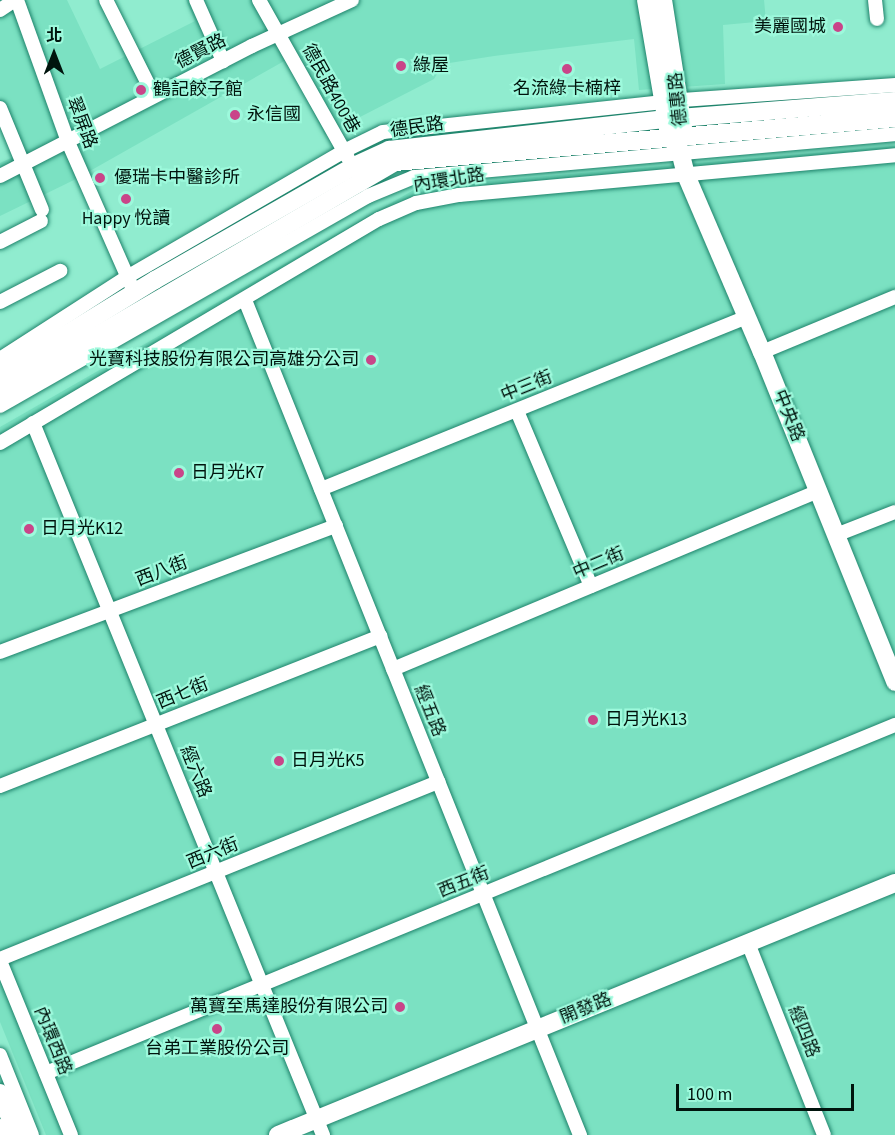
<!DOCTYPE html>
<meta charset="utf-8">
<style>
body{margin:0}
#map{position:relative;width:895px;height:1135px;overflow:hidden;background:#90eccf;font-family:"Source Sans 3","Noto Sans TC",sans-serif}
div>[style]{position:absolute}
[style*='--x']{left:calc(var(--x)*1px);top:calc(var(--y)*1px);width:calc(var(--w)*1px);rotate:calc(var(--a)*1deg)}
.built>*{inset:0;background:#7be1c2}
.roads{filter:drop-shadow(0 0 2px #1e836b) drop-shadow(0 0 2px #1e836b)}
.minor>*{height:14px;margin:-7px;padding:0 7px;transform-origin:7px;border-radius:7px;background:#fff}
.tertiary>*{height:18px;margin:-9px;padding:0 9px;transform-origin:9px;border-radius:9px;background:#fff}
.dots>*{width:16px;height:16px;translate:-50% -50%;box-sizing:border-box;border:3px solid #9df9dc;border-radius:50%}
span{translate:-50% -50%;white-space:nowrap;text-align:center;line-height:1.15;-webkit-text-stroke:4.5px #9df9dc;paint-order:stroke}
.poi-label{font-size:18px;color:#00140d}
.right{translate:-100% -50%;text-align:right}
.left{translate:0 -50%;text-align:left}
.street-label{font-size:18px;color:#00140d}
.north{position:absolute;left:24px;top:24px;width:60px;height:60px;-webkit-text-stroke:4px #9df9dc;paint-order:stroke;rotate:0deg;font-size:16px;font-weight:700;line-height:24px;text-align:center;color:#00140d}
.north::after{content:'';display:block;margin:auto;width:21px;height:27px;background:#00140d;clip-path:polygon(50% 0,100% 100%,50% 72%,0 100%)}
.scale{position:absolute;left:676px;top:1084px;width:178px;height:27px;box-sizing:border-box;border:3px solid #00140d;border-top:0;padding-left:8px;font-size:18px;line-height:21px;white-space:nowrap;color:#00140d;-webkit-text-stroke:4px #9df9dc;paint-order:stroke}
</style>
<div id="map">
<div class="built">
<div style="clip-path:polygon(0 0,67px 0,100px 69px,195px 21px,186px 0,764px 0,766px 21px,723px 25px,725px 84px,639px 90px,634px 39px,494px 56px,443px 64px,434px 79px,325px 135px,286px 60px,74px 180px,0 216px,0 163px,22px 153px,0 101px)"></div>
<div style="clip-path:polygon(895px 146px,895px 1135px,46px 1135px,0 1022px,0 427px,419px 187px)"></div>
</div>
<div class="roads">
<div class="minor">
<div style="--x:17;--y:0;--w:151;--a:70.2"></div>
<div style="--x:68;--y:142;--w:156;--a:66.2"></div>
<div style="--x:106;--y:0;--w:107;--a:63.4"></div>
<div style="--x:196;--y:0;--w:67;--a:66.1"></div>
<div style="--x:259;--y:0;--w:181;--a:60.6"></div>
<div style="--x:875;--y:0;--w:19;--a:84"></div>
<div style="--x:0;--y:10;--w:18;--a:-34"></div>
<div style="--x:0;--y:108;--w:110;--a:67.6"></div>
<div style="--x:0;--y:176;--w:284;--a:-27.3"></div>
<div style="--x:252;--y:46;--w:110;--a:-24.7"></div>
<div style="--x:0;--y:242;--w:46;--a:-27.1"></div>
<div style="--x:245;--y:300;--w:900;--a:68.14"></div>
<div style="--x:0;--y:302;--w:68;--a:-27.3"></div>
<div style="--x:762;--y:352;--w:144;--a:-22.5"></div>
<div style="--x:0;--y:359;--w:151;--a:-32.8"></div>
<div style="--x:127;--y:277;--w:251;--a:-30.1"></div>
<div style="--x:344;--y:151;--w:43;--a:-26"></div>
<div style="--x:383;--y:132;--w:301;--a:-6.1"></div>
<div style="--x:682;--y:100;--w:214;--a:-4"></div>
<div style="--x:0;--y:406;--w:424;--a:-29.7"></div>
<div style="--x:368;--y:196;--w:50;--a:-22.4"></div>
<div style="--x:414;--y:177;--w:483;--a:-5.1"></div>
<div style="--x:517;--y:411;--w:190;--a:67.1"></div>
<div style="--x:33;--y:423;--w:769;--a:67.84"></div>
<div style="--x:0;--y:443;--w:440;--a:-30.6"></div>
<div style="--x:379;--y:219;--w:40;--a:-23.4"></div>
<div style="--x:416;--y:203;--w:44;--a:-10.5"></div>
<div style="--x:459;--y:195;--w:438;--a:-5.2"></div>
<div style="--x:321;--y:489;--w:459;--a:-22"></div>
<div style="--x:836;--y:535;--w:63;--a:-21.3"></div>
<div style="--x:0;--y:652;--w:359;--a:-20.6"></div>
<div style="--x:393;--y:669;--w:461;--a:-22.7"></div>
<div style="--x:0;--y:786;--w:409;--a:-21.5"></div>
<div style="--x:748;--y:943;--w:206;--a:68.4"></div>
<div style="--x:0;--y:959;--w:473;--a:-22"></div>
<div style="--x:0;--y:961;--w:188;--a:67.8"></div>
<div style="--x:0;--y:1055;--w:86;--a:68.2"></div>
<div style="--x:46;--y:1073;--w:918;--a:-22.29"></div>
</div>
<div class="tertiary">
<div style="--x:646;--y:0;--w:137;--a:80.3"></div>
<div style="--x:669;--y:135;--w:19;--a:55"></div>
<div style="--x:680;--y:151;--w:25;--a:76"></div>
<div style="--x:686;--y:175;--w:193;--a:66.8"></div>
<div style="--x:762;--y:352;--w:356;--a:68"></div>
<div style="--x:663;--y:0;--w:130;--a:81.1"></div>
<div style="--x:0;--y:375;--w:182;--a:-31.5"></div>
<div style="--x:155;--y:280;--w:227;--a:-29.8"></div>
<div style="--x:352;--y:167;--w:41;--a:-24.7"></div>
<div style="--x:389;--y:150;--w:279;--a:-6.4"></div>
<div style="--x:666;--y:119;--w:230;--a:-4.5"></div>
<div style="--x:0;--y:392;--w:457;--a:-30.2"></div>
<div style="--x:395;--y:162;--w:502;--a:-5.03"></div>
<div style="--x:0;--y:1093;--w:45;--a:68"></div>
<div style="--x:0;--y:1128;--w:8;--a:67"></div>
<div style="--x:278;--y:1135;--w:666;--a:-22.22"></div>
</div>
</div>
<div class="dots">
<div style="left:838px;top:27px;background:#c94589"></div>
<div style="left:401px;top:66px;background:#c94589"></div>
<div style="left:567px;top:69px;background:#c94589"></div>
<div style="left:141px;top:90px;background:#c94589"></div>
<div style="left:235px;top:115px;background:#c94589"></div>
<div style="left:100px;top:178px;background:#c94589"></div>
<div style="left:126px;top:199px;background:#c94589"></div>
<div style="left:371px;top:360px;background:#c94589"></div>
<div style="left:179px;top:473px;background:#c94589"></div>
<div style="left:29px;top:529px;background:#c94589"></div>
<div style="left:593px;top:720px;background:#c94589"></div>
<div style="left:279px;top:761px;background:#c94589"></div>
<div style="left:400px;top:1007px;background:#c94589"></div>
<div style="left:217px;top:1029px;background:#c94589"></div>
</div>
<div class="poi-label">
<span class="right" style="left:826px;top:27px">美麗國城</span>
<span class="left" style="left:413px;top:66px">綠屋</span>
<span style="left:567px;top:89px">名流綠卡楠梓</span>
<span class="left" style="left:153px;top:90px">鶴記餃子館</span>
<span class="left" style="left:247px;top:115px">永信國</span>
<span class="left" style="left:114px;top:178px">優瑞卡中醫診所</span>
<span style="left:126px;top:219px">Happy 悅讀</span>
<span class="right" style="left:359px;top:360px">光寶科技股份有限公司高雄分公司</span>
<span class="left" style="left:191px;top:473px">日月光K7</span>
<span class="left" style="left:41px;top:529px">日月光K12</span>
<span class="left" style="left:605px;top:720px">日月光K13</span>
<span class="left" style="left:291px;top:761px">日月光K5</span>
<span class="right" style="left:388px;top:1007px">萬寶至馬達股份有限公司</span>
<span style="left:217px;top:1049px">台弟工業股份公司</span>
</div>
<div class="street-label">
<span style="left:201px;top:52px;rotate:-27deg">德賢路</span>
<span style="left:330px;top:89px;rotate:61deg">德民路400巷</span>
<span style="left:679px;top:99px;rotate:-96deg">德惠路</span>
<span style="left:81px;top:123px;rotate:69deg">翠屏路</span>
<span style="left:417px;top:128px;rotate:-8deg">德民路</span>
<span style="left:449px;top:181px;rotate:-9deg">內環北路</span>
<span style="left:527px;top:387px;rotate:-22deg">中三街</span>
<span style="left:788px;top:416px;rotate:68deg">中央路</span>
<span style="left:599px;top:564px;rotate:-23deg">中二街</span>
<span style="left:162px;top:572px;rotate:-21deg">西八街</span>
<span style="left:183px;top:694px;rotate:-22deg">西七街</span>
<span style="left:429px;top:711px;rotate:68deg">經五路</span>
<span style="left:195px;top:772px;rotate:68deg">經六路</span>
<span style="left:213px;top:854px;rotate:-22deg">西六街</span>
<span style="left:464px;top:883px;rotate:-22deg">西五街</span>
<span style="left:586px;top:1009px;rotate:-22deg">開發路</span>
<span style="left:803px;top:1032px;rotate:68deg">經四路</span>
<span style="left:52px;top:1041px;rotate:68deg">內環西路</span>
</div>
<div class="north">北</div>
<div class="scale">100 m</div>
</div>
